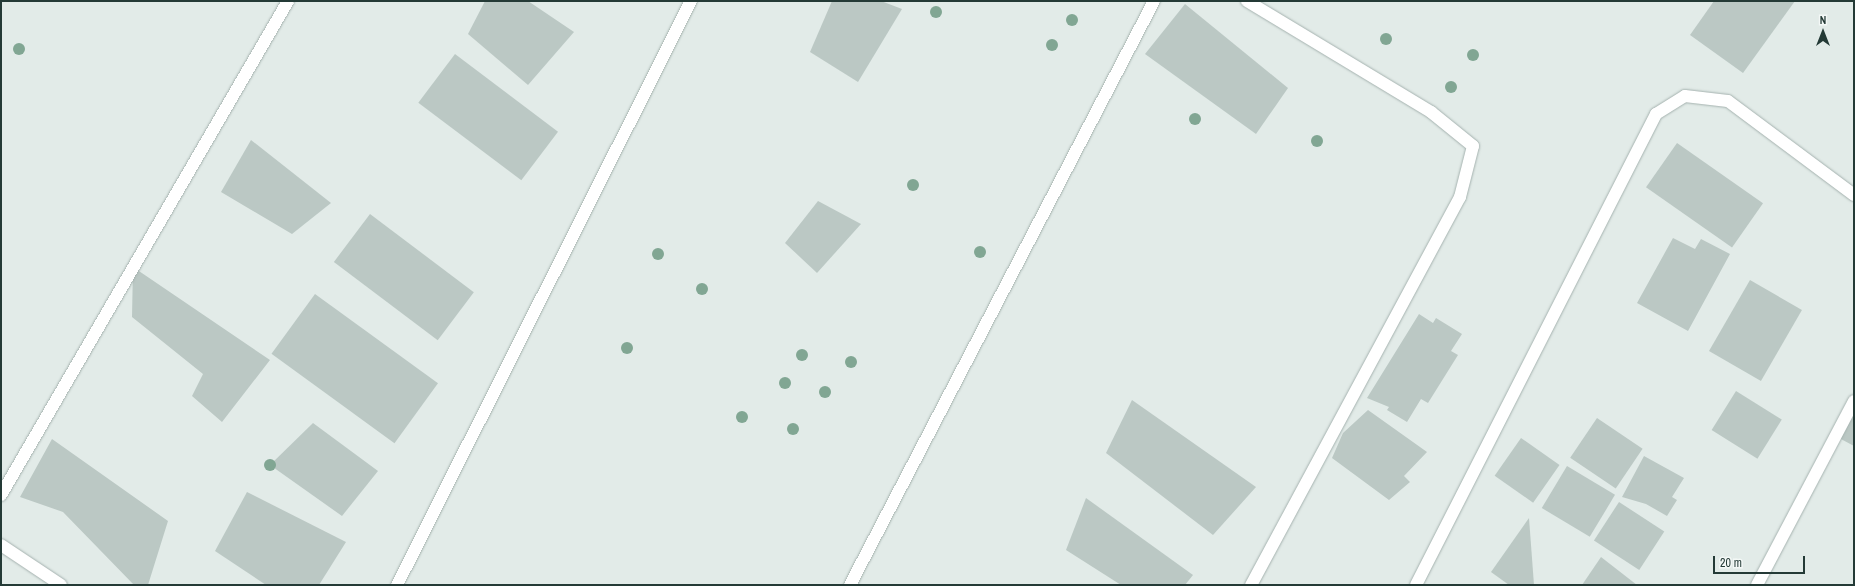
<!DOCTYPE html>
<style>
body{margin:0}
#map{position:relative;width:1855px;height:586px;overflow:hidden;background:#e2ebe8;font-family:"Archivo Narrow",sans-serif}
div>[style]{position:absolute}
[style*='--x']{left:calc(var(--x)*1px);top:calc(var(--y)*1px);width:calc(var(--w)*1px);rotate:calc(var(--a)*1deg)}
.building>*{inset:0;background:#bbc8c4;transform-origin:0 0}
.roads{filter:drop-shadow(0 0 1px #a5b2af) drop-shadow(0 0 1px #a5b2af)}
.minor>*{height:12px;margin:-6px;padding:0 6px;transform-origin:6px;border-radius:6px;background:#fff}
.trees>*{width:12px;height:12px;margin:-6px;border-radius:50%;background:#81a693}
span{translate:-50% -50%;white-space:nowrap;text-align:center;line-height:1.15;-webkit-text-stroke:3px #f3f8f6;paint-order:stroke}
.frame{position:absolute;inset:0;border:2px solid #243a36;pointer-events:none}
.north{position:absolute;left:1803px;top:12px;width:40px;height:40px;-webkit-text-stroke:3px #f3f8f6;paint-order:stroke;rotate:0deg;font-size:11px;font-weight:700;line-height:16px;text-align:center;color:#243a36}
.north::after{content:'';display:block;margin:auto;width:14px;height:18px;background:#243a36;clip-path:polygon(50% 0,100% 100%,50% 72%,0 100%)}
.scale{position:absolute;left:1713px;top:556px;width:92px;height:18px;box-sizing:border-box;border:2px solid #243a36;border-top:0;padding-left:5px;font-size:12px;line-height:14px;white-space:nowrap;color:#243a36;-webkit-text-stroke:3px #f3f8f6;paint-order:stroke}
</style>
<div id="map">
<div class="building">
<div style="clip-path:polygon(485px 1px,528px 1px,574px 32px,528px 85px,468px 34px)"></div>
<div style="clip-path:polygon(832px 1px,881px 1px,902px 9px,858px 82px,810px 52px)"></div>
<div style="clip-path:polygon(1714px 1px,1795px 1px,1743px 73px,1690px 35px)"></div>
<div style="clip-path:polygon(1185px 4px,1288px 88px,1256px 134px,1145px 54px)"></div>
<div style="left:455px;top:54px;width:129px;height:61px;rotate:37deg"></div>
<div style="clip-path:polygon(251px 140px,331px 203px,292px 234px,221px 192px)"></div>
<div style="left:1677px;top:143px;width:105px;height:54px;rotate:35deg"></div>
<div style="clip-path:polygon(818px 201px,861px 224px,817px 273px,785px 243px)"></div>
<div style="left:370px;top:214px;width:130px;height:60px;rotate:37deg"></div>
<div style="clip-path:polygon(1673px 238px,1695px 249px,1701px 239px,1730px 254px,1688px 331px,1637px 303px)"></div>
<div style="clip-path:polygon(133px 267px,270px 360px,222px 422px,192px 396px,203px 374px,132px 317px)"></div>
<div style="left:1750px;top:280px;width:60px;height:82px;rotate:30deg"></div>
<div style="left:315px;top:294px;width:152px;height:74px;rotate:36deg"></div>
<div style="clip-path:polygon(1419px 314px,1433px 323px,1436px 318px,1462px 334px,1451px 351px,1458px 355px,1428px 403px,1421px 399px,1407px 422px,1387px 410px,1389px 407px,1367px 398px)"></div>
<div style="left:1736px;top:391px;width:54px;height:46px;rotate:32deg"></div>
<div style="clip-path:polygon(1132px 400px,1256px 487px,1213px 535px,1106px 453px)"></div>
<div style="clip-path:polygon(1368px 410px,1427px 452px,1404px 476px,1410px 482px,1389px 500px,1332px 458px,1343px 433px)"></div>
<div style="clip-path:polygon(1854px 411px,1854px 446px,1839px 438px)"></div>
<div style="left:1597px;top:418px;width:55px;height:48px;rotate:34deg"></div>
<div style="clip-path:polygon(313px 423px,378px 471px,342px 516px,270px 465px)"></div>
<div style="left:1521px;top:438px;width:47px;height:46px;rotate:35deg"></div>
<div style="clip-path:polygon(52px 439px,168px 521px,148px 585px,134px 585px,63px 512px,20px 497px)"></div>
<div style="clip-path:polygon(1644px 456px,1684px 478px,1672px 497px,1677px 500px,1667px 516px,1646px 504px,1622px 497px)"></div>
<div style="left:1567px;top:466px;width:56px;height:49px;rotate:31deg"></div>
<div style="clip-path:polygon(247px 492px,346px 542px,319px 585px,266px 585px,215px 551px)"></div>
<div style="clip-path:polygon(1086px 498px,1193px 575px,1185px 585px,1121px 585px,1066px 550px)"></div>
<div style="left:1619px;top:502px;width:54px;height:46px;rotate:33deg"></div>
<div style="clip-path:polygon(1529px 518px,1534px 585px,1509px 585px,1491px 572px)"></div>
<div style="clip-path:polygon(1601px 557px,1637px 585px,1582px 585px)"></div>
</div>
<div class="roads">
<div class="minor">
<div style="--x:1247;--y:1;--w:215;--a:31.1"></div>
<div style="--x:1431;--y:112;--w:54;--a:39"></div>
<div style="--x:1473;--y:146;--w:53;--a:104.3"></div>
<div style="--x:1460;--y:197;--w:441;--a:118.3"></div>
<div style="--x:1;--y:495;--w:571;--a:-59.84"></div>
<div style="--x:1;--y:545;--w:72;--a:33.7"></div>
<div style="--x:397;--y:585;--w:654;--a:-63.28"></div>
<div style="--x:850;--y:585;--w:658;--a:-62.5"></div>
<div style="--x:1416;--y:585;--w:529;--a:-63"></div>
<div style="--x:1656;--y:114;--w:34;--a:-32"></div>
<div style="--x:1685;--y:96;--w:43;--a:6.6"></div>
<div style="--x:1728;--y:101;--w:157;--a:36.7"></div>
<div style="--x:1757;--y:585;--w:208;--a:-62.2"></div>
</div>
</div>
<div class="trees">
<div style="left:936px;top:12px"></div>
<div style="left:1072px;top:20px"></div>
<div style="left:1386px;top:39px"></div>
<div style="left:1052px;top:45px"></div>
<div style="left:19px;top:49px"></div>
<div style="left:1473px;top:55px"></div>
<div style="left:1451px;top:87px"></div>
<div style="left:1195px;top:119px"></div>
<div style="left:1317px;top:141px"></div>
<div style="left:913px;top:185px"></div>
<div style="left:980px;top:252px"></div>
<div style="left:658px;top:254px"></div>
<div style="left:702px;top:289px"></div>
<div style="left:627px;top:348px"></div>
<div style="left:802px;top:355px"></div>
<div style="left:851px;top:362px"></div>
<div style="left:785px;top:383px"></div>
<div style="left:825px;top:392px"></div>
<div style="left:742px;top:417px"></div>
<div style="left:793px;top:429px"></div>
<div style="left:270px;top:465px"></div>
</div>
<div class="frame"></div>
<div class="north">N</div>
<div class="scale">20 m</div>
</div>
